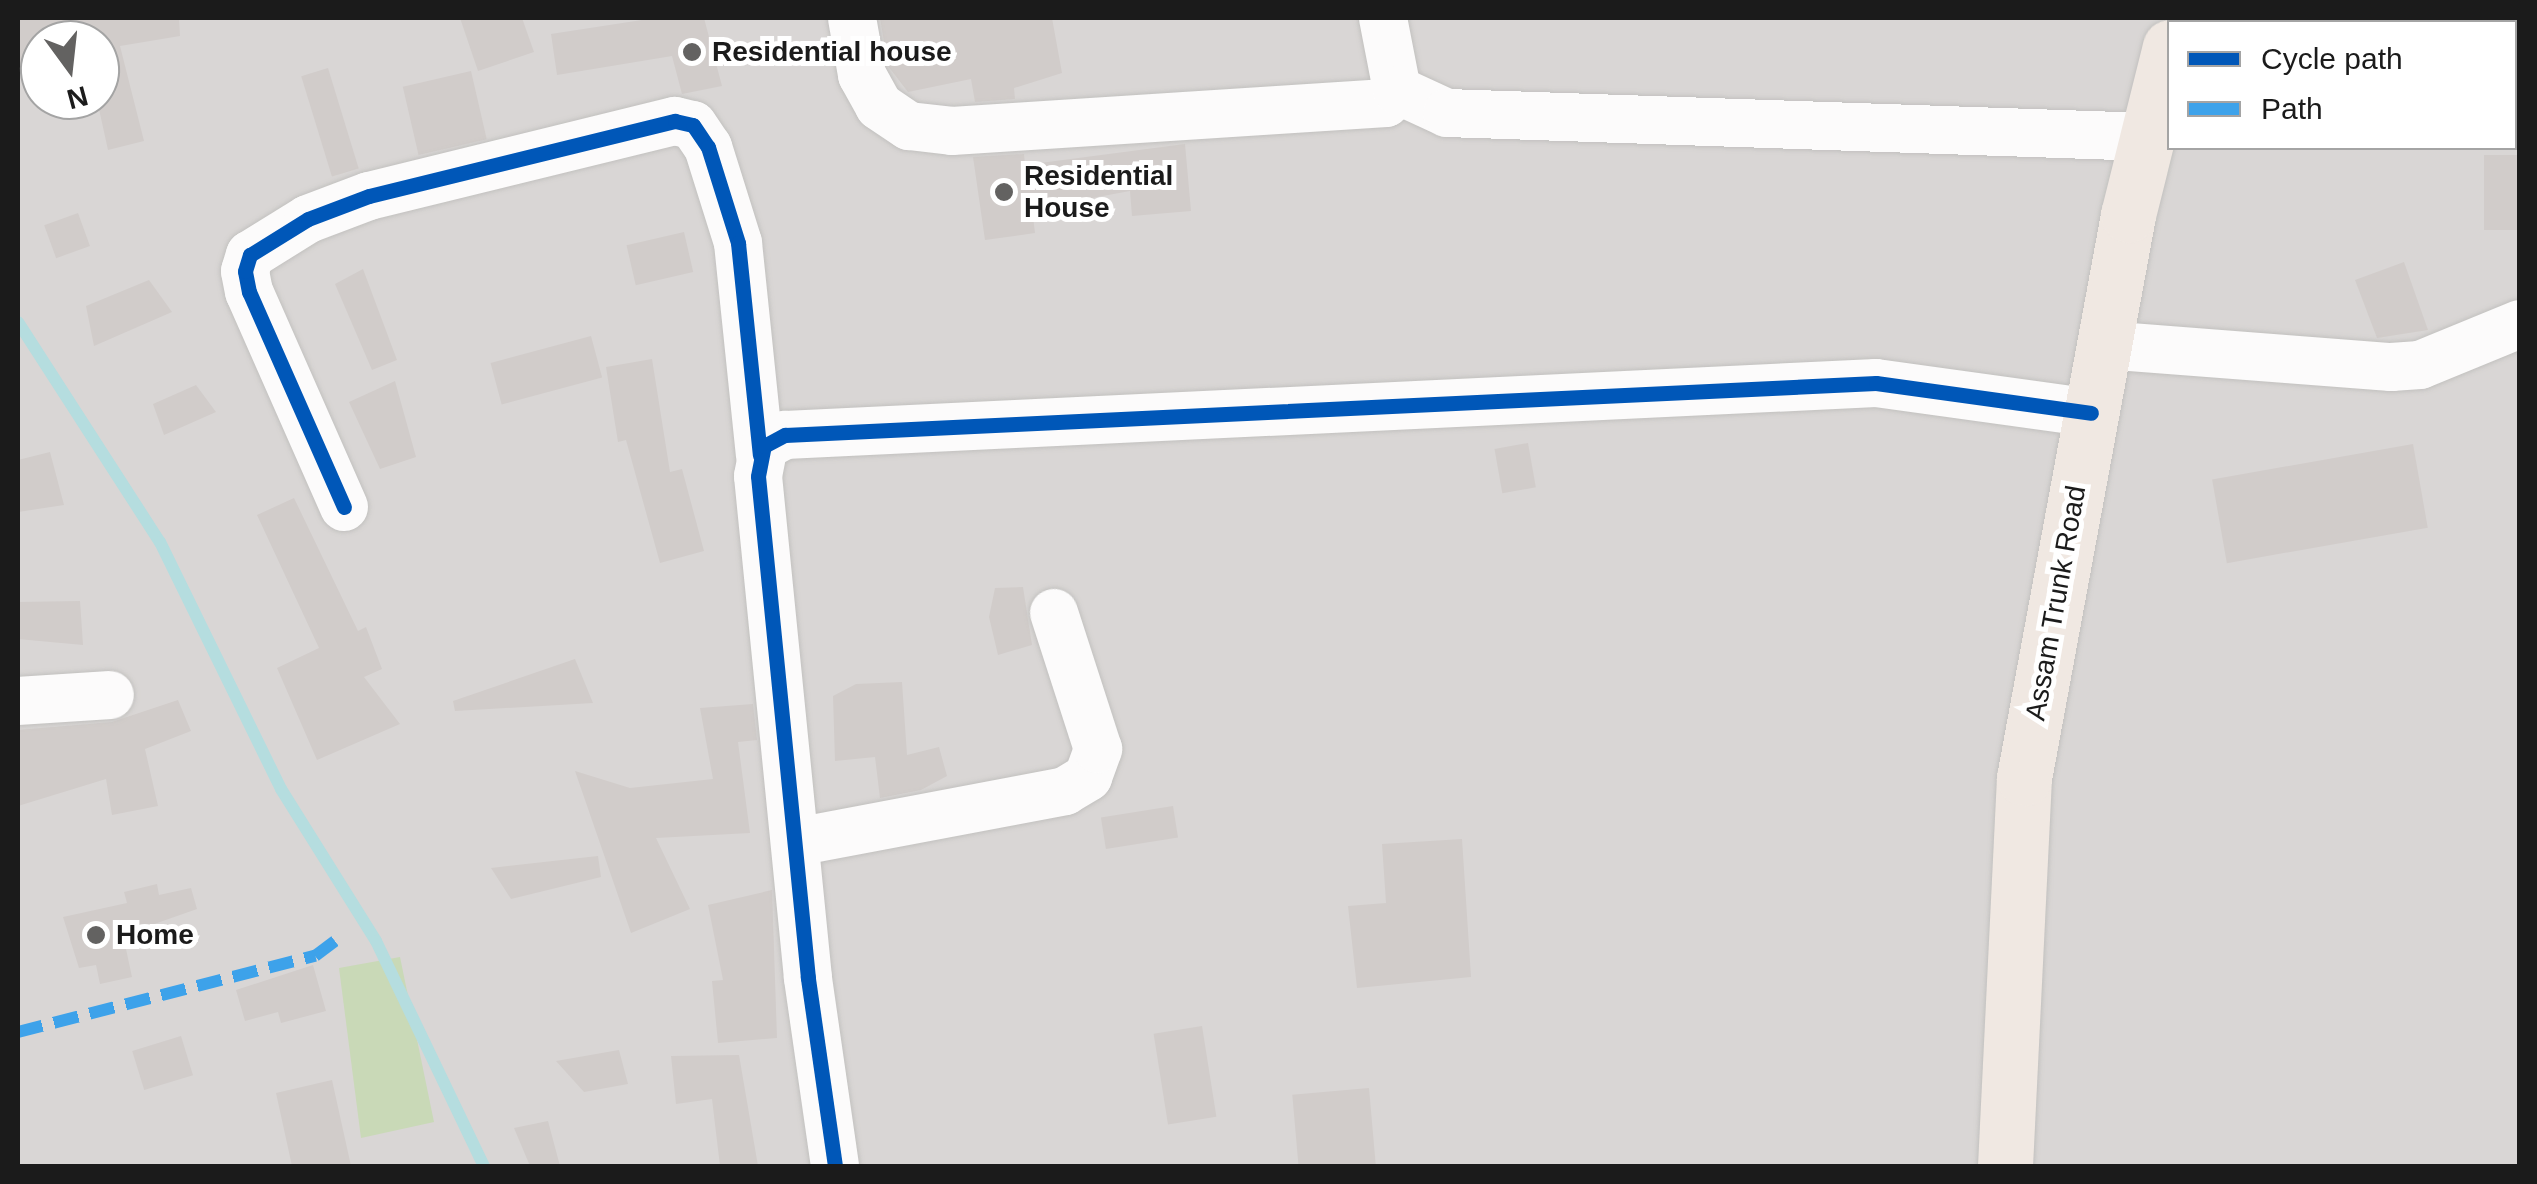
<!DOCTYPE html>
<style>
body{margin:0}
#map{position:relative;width:2537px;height:1184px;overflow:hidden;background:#eae6e3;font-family:Helvetica,sans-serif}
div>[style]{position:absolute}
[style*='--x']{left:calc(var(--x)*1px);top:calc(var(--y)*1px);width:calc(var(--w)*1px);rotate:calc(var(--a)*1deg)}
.residential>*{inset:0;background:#d9d6d5}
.forest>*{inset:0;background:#c9d9b7}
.stream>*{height:12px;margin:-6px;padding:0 6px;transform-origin:6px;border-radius:6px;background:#b5dddf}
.building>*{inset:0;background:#d1ccca;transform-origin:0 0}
.roads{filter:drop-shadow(0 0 2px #c2c1bf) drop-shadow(0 0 2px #c2c1bf)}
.minor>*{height:48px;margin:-24px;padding:0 24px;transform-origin:24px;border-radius:24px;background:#fcfbfb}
.major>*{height:55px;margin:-27.5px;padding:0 27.5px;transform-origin:27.5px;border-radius:27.5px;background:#f0e8e2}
.quiet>*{height:12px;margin-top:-6px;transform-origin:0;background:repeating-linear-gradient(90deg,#3da2ea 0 25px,transparent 0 37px)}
.cycleway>*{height:15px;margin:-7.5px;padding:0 7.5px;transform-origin:7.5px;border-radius:7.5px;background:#0057b8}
.dots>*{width:28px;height:28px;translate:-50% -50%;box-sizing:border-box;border:5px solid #fff;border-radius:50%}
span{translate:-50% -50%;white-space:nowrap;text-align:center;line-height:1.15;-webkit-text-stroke:10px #fff;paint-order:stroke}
.poi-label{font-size:28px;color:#1b1b1b;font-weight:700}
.left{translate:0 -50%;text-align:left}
.street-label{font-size:28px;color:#1b1b1b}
.frame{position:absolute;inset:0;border:20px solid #1b1b1b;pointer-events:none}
.legend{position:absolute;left:2167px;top:20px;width:350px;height:130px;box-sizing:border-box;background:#fff;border:2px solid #a4a4a4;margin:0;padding:12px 18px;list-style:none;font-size:30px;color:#1b1b1b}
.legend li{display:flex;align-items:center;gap:20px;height:50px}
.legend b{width:50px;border:2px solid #a4a4a4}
.north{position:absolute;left:20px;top:20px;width:100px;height:100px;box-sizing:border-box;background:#fff;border:2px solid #a4a4a4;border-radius:50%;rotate:165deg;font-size:28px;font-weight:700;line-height:40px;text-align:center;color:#1b1b1b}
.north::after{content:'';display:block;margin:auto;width:35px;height:45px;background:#636261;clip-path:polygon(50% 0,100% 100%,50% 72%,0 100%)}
</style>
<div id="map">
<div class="residential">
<div style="clip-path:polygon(evenodd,18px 18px,2519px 18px,2519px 1166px,18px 1166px,18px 18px,2170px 22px,2514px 22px,2514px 148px,2170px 148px,2170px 22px,18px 18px,40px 40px,100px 40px,100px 100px,40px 100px,40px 40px)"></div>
</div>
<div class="forest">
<div style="clip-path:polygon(400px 957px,434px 1122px,361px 1138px,339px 968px)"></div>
</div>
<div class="stream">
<div style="--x:18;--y:322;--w:262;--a:57.2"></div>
<div style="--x:160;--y:542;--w:275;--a:63.9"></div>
<div style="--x:281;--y:789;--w:179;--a:58"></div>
<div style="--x:376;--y:941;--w:250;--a:64.4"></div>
</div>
<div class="building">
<div style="clip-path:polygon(18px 18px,179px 18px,180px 36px,120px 46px,144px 141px,108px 150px,97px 100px,100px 40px,40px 40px,40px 64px,18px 69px)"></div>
<div style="clip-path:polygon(460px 18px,522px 18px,534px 52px,478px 71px)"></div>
<div style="clip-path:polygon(655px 18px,704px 18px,722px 86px,682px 94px,672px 56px,557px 75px,551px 34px)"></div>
<div style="clip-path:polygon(880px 18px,1052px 18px,1062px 73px,1014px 88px,1015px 99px,975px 102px,971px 79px,908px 92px,888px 66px)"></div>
<div style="left:328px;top:68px;width:105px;height:28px;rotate:73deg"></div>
<div style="left:471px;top:71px;width:70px;height:70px;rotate:77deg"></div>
<div style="clip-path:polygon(1185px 144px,1191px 211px,1132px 216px,1130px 191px,1032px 209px,1035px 233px,985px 240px,973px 157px,1024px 154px,1025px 165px)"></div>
<div style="left:2520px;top:155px;width:75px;height:36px;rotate:90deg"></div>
<div style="left:78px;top:213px;width:35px;height:36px;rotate:70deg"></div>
<div style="left:684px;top:232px;width:41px;height:59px;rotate:77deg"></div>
<div style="clip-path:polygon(2404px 262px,2428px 330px,2377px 338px,2355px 280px)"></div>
<div style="clip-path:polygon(363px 269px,397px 360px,372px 370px,335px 284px)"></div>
<div style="clip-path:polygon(149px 280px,172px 312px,94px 346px,86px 306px)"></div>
<div style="left:591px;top:336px;width:43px;height:104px;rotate:75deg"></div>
<div style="clip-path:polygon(652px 359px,670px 472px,682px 469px,704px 551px,660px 563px,626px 440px,618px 442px,606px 367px)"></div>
<div style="clip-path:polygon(395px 381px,416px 457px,380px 469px,349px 402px)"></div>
<div style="clip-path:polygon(196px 385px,216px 412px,164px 435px,153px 404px)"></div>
<div style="left:1528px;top:443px;width:45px;height:34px;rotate:80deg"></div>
<div style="left:2413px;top:444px;width:85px;height:204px;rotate:80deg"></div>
<div style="clip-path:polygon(50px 452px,64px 505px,18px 512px,18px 460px)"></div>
<div style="clip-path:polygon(294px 498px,358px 631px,366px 627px,382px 669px,364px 677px,400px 724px,317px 760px,277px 668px,319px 648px,257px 515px)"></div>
<div style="clip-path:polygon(1023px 587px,1032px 645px,998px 655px,989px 617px,995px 588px)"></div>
<div style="clip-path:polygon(80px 601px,83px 645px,18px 639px,18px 602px)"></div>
<div style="clip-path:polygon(575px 659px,593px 703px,455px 711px,453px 701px)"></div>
<div style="clip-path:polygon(902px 682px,907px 755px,939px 747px,947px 776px,921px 790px,880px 798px,875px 757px,835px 761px,833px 696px,856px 684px)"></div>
<div style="clip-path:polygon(178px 700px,191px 731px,145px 749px,158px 806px,112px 815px,106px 779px,18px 806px,18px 730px,112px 722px)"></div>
<div style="clip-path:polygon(753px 704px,757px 740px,738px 742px,750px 833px,656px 838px,690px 909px,631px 933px,575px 771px,630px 788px,713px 779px,700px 708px)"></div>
<div style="left:1173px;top:806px;width:32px;height:73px;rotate:81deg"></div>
<div style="clip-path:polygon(1462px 839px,1471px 977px,1357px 988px,1348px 906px,1386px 903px,1382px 844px)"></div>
<div style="clip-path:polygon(598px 856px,601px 877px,511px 899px,491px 868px)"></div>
<div style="clip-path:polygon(157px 884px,159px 895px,191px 888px,197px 909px,123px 935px,132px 977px,100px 984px,96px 965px,79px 968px,63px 917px,127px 903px,124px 892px)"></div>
<div style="clip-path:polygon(772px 890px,777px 1038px,718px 1043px,712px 981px,723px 980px,708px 905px)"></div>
<div style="clip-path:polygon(313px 965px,326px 1011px,281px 1023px,278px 1012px,245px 1021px,236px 990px)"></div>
<div style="left:1202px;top:1026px;width:92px;height:49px;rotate:81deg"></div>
<div style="left:181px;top:1036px;width:41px;height:51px;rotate:73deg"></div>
<div style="clip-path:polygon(619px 1050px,628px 1084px,584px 1092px,556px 1061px)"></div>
<div style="clip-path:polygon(739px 1055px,758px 1166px,720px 1166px,712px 1099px,676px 1104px,671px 1056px)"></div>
<div style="clip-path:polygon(332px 1080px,351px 1166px,292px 1166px,276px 1093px)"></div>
<div style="left:1369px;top:1088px;width:78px;height:77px;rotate:85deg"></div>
<div style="clip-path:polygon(548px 1121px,560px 1166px,530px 1166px,514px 1128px)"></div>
</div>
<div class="roads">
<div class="minor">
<div style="--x:852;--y:18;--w:58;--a:80"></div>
<div style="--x:862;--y:75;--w:35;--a:61"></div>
<div style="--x:879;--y:106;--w:36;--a:34"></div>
<div style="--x:909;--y:126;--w:43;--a:6.6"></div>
<div style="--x:952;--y:131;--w:435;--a:-3.7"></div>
<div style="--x:1386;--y:103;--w:17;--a:-50"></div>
<div style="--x:1383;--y:18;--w:73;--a:79"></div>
<div style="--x:1397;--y:90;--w:55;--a:24.7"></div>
<div style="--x:1447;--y:113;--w:700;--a:1.96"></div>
<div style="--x:2104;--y:345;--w:288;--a:4.4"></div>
<div style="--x:2391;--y:367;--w:29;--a:-4"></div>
<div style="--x:2420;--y:365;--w:108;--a:-22.3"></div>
<div style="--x:344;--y:507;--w:235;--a:-113.8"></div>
<div style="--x:249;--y:292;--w:21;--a:-101"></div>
<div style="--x:245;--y:271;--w:17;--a:-73"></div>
<div style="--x:250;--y:255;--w:68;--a:-31.8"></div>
<div style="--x:308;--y:219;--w:65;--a:-20.7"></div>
<div style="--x:369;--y:196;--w:315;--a:-13.8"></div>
<div style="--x:675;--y:121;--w:18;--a:13"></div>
<div style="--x:693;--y:125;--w:27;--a:56"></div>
<div style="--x:708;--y:147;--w:101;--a:72.6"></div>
<div style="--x:738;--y:243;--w:213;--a:84.1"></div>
<div style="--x:18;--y:701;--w:92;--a:-3.7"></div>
<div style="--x:796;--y:842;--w:274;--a:-10.7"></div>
<div style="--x:1065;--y:791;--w:27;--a:-31"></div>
<div style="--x:1088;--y:777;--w:30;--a:-70"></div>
<div style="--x:1098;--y:749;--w:143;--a:-107.9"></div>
<div style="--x:835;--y:1166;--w:190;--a:-98.2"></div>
<div style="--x:808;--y:978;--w:504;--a:-95.69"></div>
<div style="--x:758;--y:476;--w:31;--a:-79"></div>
<div style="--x:764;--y:446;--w:24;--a:-28"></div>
<div style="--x:785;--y:435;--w:1092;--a:-2.73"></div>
<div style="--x:1876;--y:383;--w:217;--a:7.9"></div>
</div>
<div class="major">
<div style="--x:2005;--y:1166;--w:388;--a:-87.2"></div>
<div style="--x:2024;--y:778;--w:573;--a:-79.53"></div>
<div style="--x:2128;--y:215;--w:173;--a:-76"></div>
</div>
</div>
<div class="quiet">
<div style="--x:18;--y:1032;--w:307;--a:-14.4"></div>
<div style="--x:315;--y:956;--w:25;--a:-37"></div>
</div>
<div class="cycleway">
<div style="--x:344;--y:507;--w:235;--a:-113.8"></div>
<div style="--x:249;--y:292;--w:21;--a:-101"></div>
<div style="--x:245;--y:271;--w:17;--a:-73"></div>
<div style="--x:250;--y:255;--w:68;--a:-31.8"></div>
<div style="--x:308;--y:219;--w:65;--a:-20.7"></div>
<div style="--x:369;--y:196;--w:315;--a:-13.8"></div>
<div style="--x:675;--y:121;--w:18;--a:13"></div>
<div style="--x:693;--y:125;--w:27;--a:56"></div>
<div style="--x:708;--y:147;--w:101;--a:72.6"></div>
<div style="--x:738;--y:243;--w:213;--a:84.1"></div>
<div style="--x:835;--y:1166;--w:190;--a:-98.2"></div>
<div style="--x:808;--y:978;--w:504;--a:-95.69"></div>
<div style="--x:758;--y:476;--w:31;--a:-79"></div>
<div style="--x:764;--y:446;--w:24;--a:-28"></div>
<div style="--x:785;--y:435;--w:1092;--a:-2.73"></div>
<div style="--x:1876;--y:383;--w:217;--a:7.9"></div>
</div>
<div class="dots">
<div style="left:692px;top:52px;background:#636261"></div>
<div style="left:1004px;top:192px;background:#636261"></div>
<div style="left:96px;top:935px;background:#636261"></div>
</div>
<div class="poi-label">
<span class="left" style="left:712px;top:52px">Residential house</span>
<span class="left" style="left:1024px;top:192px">Residential<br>House</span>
<span class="left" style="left:116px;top:935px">Home</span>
</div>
<div class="street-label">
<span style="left:2056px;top:603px;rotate:-80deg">Assam Trunk Road</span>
</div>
<div class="frame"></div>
<ul class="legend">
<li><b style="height:12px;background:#0057b8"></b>Cycle path</li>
<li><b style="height:12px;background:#3da2ea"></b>Path</li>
</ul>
<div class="north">N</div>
</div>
